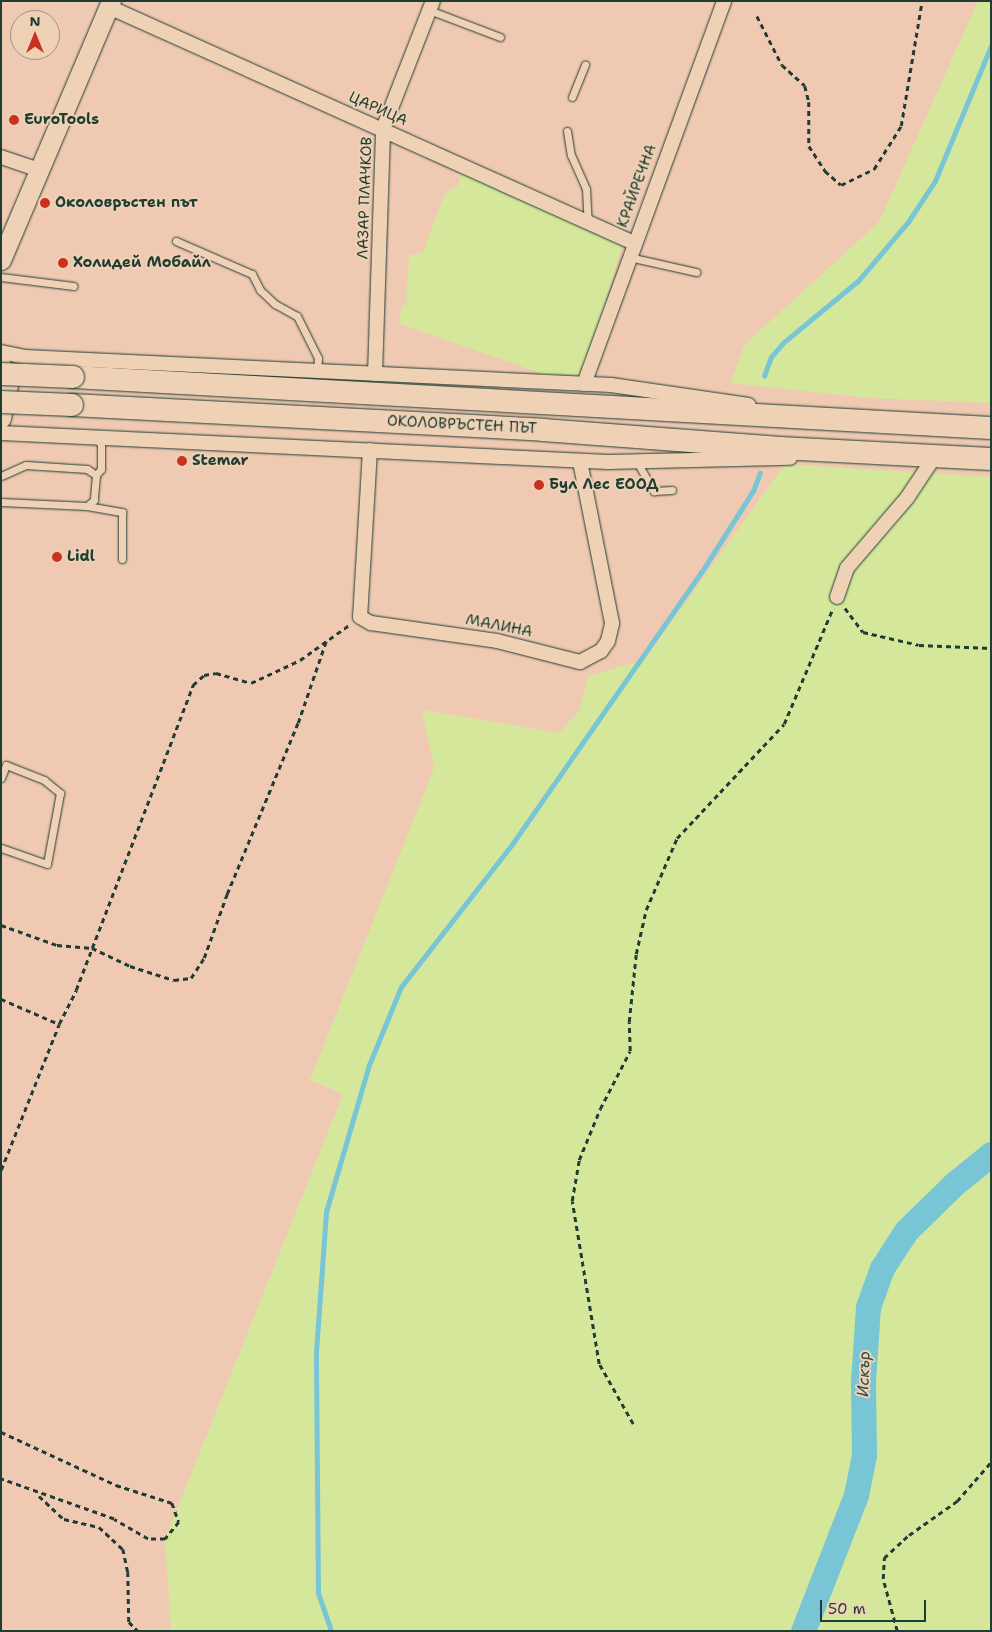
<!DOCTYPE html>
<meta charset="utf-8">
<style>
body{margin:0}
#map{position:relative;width:992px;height:1632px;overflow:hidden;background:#f0c9b3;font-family:"Shantell Sans",sans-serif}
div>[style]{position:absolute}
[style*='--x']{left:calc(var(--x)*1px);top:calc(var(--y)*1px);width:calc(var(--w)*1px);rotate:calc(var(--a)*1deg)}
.green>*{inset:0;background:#d5e79b}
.stream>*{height:4.5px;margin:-2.25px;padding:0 2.25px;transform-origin:2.25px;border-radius:2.25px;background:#78c5d6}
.river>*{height:25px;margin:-12.5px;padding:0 12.5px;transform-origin:12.5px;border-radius:12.5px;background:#78c5d6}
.path>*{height:2.5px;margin-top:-1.25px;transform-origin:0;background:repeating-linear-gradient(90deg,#1f3d34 0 5px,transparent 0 9px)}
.roads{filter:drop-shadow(0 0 1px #1f3d34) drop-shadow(0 0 1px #1f3d34)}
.service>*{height:7px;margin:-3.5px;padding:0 3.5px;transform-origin:3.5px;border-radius:3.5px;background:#efd1b5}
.minor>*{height:14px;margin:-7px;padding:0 7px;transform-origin:7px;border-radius:7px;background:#efd1b5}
.secondary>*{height:19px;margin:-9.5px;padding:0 9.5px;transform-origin:9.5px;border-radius:9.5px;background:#efd1b5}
.trunk>*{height:22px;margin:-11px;padding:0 11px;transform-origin:11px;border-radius:11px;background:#efd1b5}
.bridges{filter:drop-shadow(0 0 1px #1f3d34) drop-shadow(0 0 1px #1f3d34)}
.trunk-bridge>*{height:22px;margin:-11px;padding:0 11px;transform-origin:11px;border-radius:11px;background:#efd1b5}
.dots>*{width:14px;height:14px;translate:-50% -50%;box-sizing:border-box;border:2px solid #efd1b5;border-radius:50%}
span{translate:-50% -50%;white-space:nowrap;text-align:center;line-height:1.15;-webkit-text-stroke:4px #efd1b5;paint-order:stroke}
.street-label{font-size:15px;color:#1f3d34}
.poi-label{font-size:15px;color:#1f3d34;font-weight:700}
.left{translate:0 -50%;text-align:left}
.water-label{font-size:16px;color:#284b44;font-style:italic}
.frame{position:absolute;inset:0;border:2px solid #1f3d34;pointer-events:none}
.north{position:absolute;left:10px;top:10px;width:50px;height:50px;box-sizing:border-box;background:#efd1b5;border:1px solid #9c9681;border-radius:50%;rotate:0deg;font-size:14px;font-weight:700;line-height:20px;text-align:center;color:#1f3d34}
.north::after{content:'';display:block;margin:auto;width:18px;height:22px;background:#c8321e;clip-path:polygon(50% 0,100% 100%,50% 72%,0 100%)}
.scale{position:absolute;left:820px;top:1600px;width:106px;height:22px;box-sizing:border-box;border:2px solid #1f3d34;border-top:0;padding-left:6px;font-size:15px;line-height:18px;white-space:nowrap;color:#1f3d34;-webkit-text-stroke:4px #efd1b5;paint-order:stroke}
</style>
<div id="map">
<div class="green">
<div style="clip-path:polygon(978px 1px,991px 1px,991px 403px,869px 398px,730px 383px,745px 344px,879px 222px)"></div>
<div style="clip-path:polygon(462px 172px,618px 240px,622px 245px,585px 375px,549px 376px,400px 324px,401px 305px,406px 305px,409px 255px,423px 252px,445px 193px,457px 187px)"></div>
<div style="clip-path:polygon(785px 464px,991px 477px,991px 1631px,171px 1631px,165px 1539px,343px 1094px,310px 1080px,434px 768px,422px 710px,559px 733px,579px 711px,588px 676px,644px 660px)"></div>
</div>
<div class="stream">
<div style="--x:764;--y:376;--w:20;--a:-70"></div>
<div style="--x:771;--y:357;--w:18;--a:-49"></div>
<div style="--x:783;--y:343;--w:97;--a:-39.6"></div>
<div style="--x:858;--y:281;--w:77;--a:-49.7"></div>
<div style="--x:908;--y:222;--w:49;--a:-56.6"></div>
<div style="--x:935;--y:181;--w:146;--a:-67.5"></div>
<div style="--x:331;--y:1631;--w:39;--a:-109"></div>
<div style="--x:318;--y:1594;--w:242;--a:-90.5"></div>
<div style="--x:316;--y:1352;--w:140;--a:-85.9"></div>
<div style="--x:326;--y:1212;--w:153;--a:-73.7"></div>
<div style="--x:369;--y:1065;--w:84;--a:-67.7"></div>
<div style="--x:401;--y:987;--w:182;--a:-52.1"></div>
<div style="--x:513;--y:843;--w:338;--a:-55.2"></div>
<div style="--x:706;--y:565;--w:88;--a:-57.6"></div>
<div style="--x:753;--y:491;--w:19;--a:-69"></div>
</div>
<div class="river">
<div style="--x:803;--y:1631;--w:146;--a:-68.7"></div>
<div style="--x:856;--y:1495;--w:41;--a:-78.7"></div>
<div style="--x:864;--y:1455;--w:73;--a:-90.8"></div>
<div style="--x:863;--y:1382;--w:75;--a:-86.2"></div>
<div style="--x:868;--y:1307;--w:41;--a:-70.3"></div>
<div style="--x:882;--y:1268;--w:44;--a:-57"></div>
<div style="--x:906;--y:1231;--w:67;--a:-44.4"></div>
<div style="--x:954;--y:1184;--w:48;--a:-39"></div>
</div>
<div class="path">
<div style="--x:757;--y:16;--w:55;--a:63"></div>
<div style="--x:782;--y:65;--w:31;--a:42"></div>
<div style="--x:805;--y:86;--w:16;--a:76"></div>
<div style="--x:809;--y:102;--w:44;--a:90"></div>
<div style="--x:809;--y:146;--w:30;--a:57"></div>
<div style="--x:825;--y:171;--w:21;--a:41"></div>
<div style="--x:841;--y:185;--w:37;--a:-26"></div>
<div style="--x:874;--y:169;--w:51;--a:-57.9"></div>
<div style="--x:901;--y:126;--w:127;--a:-80.5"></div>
<div style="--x:845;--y:608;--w:30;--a:53"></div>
<div style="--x:863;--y:632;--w:57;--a:13.1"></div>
<div style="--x:919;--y:645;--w:72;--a:2.4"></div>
<div style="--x:1;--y:925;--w:59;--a:19.7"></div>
<div style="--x:57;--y:945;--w:35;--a:5"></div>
<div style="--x:92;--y:948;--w:42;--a:25.3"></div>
<div style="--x:130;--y:966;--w:46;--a:17.7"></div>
<div style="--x:174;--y:980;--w:17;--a:-7"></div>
<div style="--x:191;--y:978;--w:24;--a:-57"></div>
<div style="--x:204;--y:958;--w:68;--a:-70.2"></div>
<div style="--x:227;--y:894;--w:185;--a:-67.5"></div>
<div style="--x:298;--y:723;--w:87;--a:-71.1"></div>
<div style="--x:1;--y:999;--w:63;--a:23.3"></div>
<div style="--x:1;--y:1170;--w:157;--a:-68.3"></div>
<div style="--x:59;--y:1024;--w:38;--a:-63"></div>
<div style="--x:76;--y:990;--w:327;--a:-69"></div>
<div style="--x:193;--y:685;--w:15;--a:-42"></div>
<div style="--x:204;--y:675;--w:12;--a:-9"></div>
<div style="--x:216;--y:673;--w:36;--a:16"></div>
<div style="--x:251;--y:683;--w:54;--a:-25.1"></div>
<div style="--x:300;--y:660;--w:60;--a:-35.5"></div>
<div style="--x:633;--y:1424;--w:69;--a:-119.5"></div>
<div style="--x:599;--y:1364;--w:165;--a:-99.4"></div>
<div style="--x:572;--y:1201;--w:42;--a:-80.3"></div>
<div style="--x:579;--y:1160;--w:55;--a:-67.6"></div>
<div style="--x:600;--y:1109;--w:65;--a:-62.7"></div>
<div style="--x:630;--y:1051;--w:29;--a:-92"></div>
<div style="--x:629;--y:1022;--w:68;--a:-84.1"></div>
<div style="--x:636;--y:954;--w:45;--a:-77.2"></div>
<div style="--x:646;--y:910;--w:78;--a:-66.7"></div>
<div style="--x:677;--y:838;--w:156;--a:-46.8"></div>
<div style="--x:784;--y:724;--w:126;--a:-67.1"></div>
<div style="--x:1;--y:1432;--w:127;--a:24.7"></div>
<div style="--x:116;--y:1485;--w:59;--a:17.8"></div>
<div style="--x:172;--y:1503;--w:20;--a:70"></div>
<div style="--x:179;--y:1522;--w:22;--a:129"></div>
<div style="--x:165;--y:1539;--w:17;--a:180"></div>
<div style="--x:148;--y:1539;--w:39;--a:-150"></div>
<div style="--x:114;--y:1519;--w:120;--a:-160.5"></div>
<div style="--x:39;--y:1496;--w:34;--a:43"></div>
<div style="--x:64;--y:1519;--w:36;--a:13"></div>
<div style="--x:99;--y:1527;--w:33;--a:43"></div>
<div style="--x:123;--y:1549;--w:24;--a:78"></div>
<div style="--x:128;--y:1572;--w:50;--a:88.9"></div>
<div style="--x:129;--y:1622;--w:13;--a:45"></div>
<div style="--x:897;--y:1631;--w:54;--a:-105.1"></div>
<div style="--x:883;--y:1579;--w:21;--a:-87"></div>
<div style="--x:884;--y:1558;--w:34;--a:-43"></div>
<div style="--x:909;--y:1535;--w:59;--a:-35.3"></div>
<div style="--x:957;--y:1501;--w:52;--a:-48.9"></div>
</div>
<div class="roads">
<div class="service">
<div style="--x:429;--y:10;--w:76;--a:20.8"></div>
<div style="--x:572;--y:97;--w:35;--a:-68"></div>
<div style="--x:567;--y:131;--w:24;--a:81"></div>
<div style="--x:571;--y:155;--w:37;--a:66"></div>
<div style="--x:586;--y:189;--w:33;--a:87"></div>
<div style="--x:176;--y:241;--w:83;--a:23.5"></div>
<div style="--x:252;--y:274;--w:18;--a:63"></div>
<div style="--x:260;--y:290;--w:21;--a:43"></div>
<div style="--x:275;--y:304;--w:25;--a:29"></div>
<div style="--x:297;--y:316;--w:47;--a:63.4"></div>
<div style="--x:318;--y:358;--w:13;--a:94"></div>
<div style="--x:629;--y:257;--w:69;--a:12.6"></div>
<div style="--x:1;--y:277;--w:73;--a:7.1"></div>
<div style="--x:637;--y:462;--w:34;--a:60"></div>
<div style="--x:654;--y:491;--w:18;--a:-3"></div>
<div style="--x:96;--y:475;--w:8;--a:-50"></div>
<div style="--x:101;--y:469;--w:24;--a:-90"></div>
<div style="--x:101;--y:445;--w:8;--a:-120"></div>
<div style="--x:1;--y:476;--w:27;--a:-24"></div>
<div style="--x:26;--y:465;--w:61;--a:3.8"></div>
<div style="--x:87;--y:469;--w:11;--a:34"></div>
<div style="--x:96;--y:475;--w:25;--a:95"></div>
<div style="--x:94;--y:500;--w:9;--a:139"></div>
<div style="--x:87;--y:506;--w:86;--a:-177.3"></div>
<div style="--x:87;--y:506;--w:36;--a:10"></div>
<div style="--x:122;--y:512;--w:47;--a:90"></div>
<div style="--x:1;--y:778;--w:14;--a:-69"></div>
<div style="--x:6;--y:765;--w:41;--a:21.5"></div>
<div style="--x:44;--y:780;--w:21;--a:39"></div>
<div style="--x:60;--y:793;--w:72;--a:100.4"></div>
<div style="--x:47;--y:864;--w:49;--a:-160.8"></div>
</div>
<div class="minor">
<div style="--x:109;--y:7;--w:576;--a:24.21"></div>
<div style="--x:1;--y:157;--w:43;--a:18.9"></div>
<div style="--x:1;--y:352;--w:25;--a:12"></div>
<div style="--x:25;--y:357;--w:587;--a:2.74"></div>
<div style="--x:611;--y:385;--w:139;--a:8.2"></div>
<div style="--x:375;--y:374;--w:245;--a:-88.1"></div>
<div style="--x:383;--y:129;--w:137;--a:-68.7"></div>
<div style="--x:584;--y:384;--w:408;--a:-69.9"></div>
<div style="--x:1;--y:433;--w:608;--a:2.74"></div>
<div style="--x:608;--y:462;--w:182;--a:-1.3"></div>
<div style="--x:370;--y:450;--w:167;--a:93.4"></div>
<div style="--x:360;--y:617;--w:13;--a:29"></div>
<div style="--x:371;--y:623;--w:127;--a:8.1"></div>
<div style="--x:497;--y:641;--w:86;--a:14.2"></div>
<div style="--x:580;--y:662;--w:24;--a:-28"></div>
<div style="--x:601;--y:651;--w:12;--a:-55"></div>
<div style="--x:608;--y:641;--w:18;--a:-77"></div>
<div style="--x:612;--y:623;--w:165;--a:-101.2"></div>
<div style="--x:837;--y:597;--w:31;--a:-71"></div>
<div style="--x:847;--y:568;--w:92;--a:-49.4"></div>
<div style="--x:907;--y:498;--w:50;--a:-56.3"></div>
</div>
<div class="secondary">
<div style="--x:1;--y:260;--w:281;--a:-67"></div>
<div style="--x:1;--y:365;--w:21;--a:71"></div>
<div style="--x:8;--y:385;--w:34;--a:102"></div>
</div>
<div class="trunk">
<div style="--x:73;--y:377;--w:919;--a:3.18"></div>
<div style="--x:72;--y:405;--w:472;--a:3"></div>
<div style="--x:543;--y:430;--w:238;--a:4.3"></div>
<div style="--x:780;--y:448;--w:211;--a:3"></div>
</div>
</div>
<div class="bridges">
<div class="trunk-bridge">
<div style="--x:1;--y:374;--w:72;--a:2.4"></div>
<div style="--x:1;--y:402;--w:71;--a:2.4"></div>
</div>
</div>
<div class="dots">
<div style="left:14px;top:120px;background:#c8321e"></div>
<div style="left:45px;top:203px;background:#c8321e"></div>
<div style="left:63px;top:263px;background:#c8321e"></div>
<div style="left:182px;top:461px;background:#c8321e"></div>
<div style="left:539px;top:485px;background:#c8321e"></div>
<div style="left:57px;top:557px;background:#c8321e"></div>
</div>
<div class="street-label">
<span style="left:378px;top:109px;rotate:24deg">ЦАРИЦА</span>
<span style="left:637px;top:186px;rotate:-70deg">КРАЙРЕЧНА</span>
<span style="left:365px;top:198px;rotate:-88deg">ЛАЗАР ПЛАЧКОВ</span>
<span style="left:462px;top:425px;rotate:3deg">ОКОЛОВРЪСТЕН ПЪТ</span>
<span style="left:499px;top:626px;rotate:11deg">МАЛИНА</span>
</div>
<div class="poi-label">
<span class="left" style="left:24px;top:120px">EuroTools</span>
<span class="left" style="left:55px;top:203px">Околовръстен път</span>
<span class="left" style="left:73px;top:263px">Холидей Мобайл</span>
<span class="left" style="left:192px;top:461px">Stemar</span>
<span class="left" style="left:549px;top:485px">Бул Лес ЕООД</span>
<span class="left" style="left:67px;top:557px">Lidl</span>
</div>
<div class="water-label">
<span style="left:864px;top:1374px;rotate:-88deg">Искър</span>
</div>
<div class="frame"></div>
<div class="north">N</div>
<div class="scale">50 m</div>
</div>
